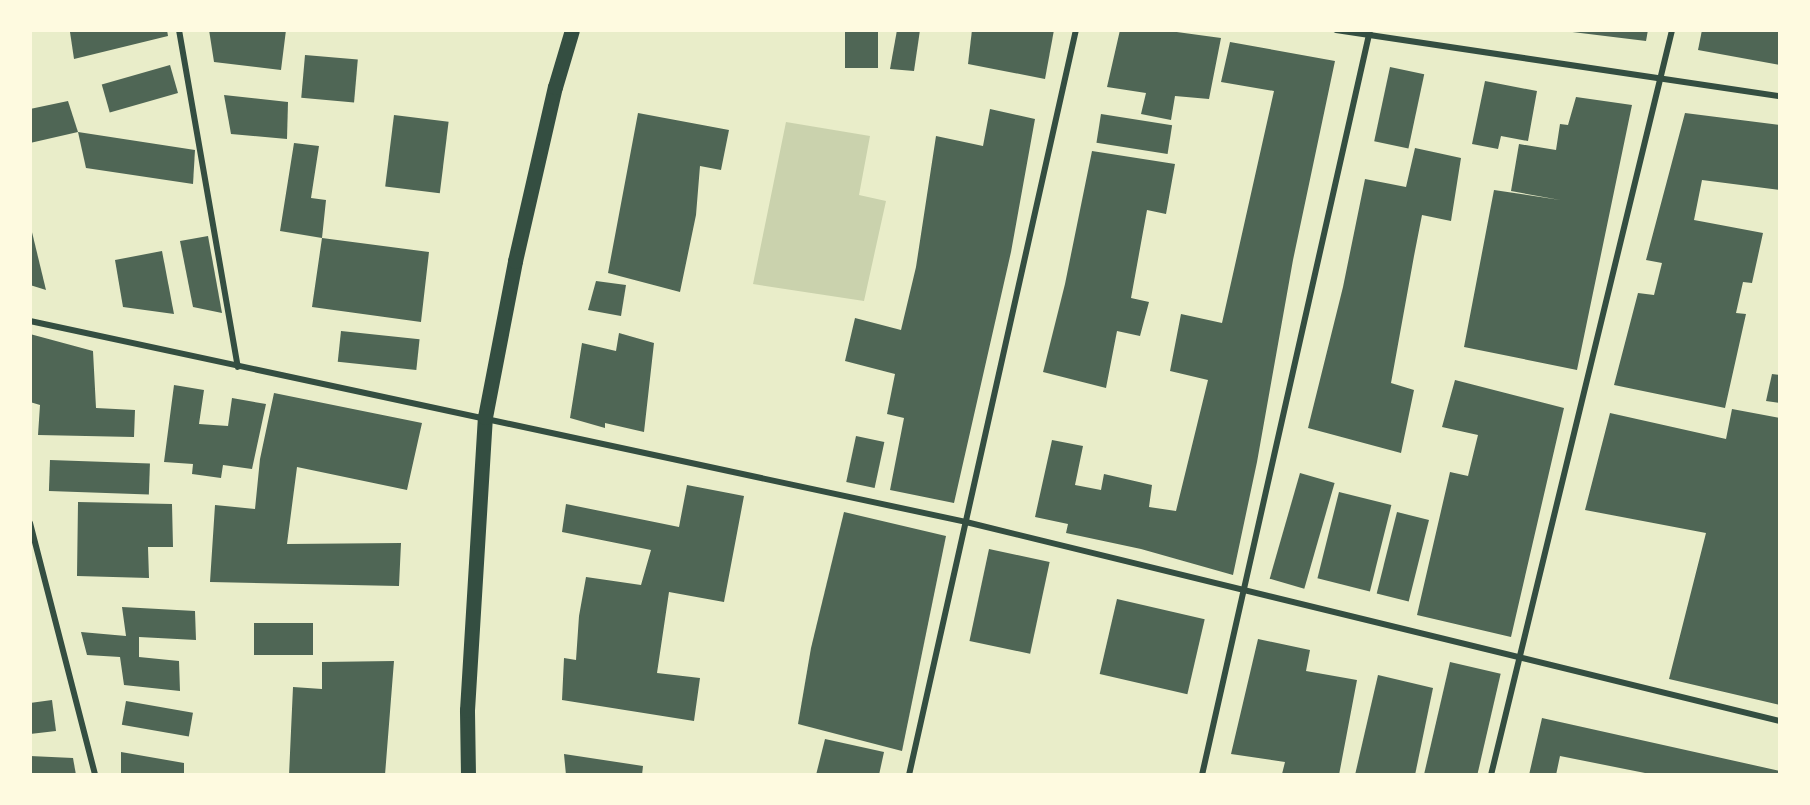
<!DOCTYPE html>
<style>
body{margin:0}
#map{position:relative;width:1810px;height:805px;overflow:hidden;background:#e9edc9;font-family:Karla,sans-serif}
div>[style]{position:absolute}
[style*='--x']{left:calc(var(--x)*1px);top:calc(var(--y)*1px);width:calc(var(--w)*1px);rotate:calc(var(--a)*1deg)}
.green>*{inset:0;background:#cad2ad}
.building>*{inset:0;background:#4f6655;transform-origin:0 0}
.minor>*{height:6px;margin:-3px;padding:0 3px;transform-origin:3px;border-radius:3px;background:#344e41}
.primary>*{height:15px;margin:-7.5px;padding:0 7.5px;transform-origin:7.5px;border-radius:7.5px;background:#344e41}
span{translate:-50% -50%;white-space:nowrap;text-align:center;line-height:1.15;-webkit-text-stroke:4.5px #fefae0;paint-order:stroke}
.frame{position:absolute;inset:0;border:32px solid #fefae0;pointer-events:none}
</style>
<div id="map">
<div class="green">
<div style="clip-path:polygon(786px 122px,870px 136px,859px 195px,886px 201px,864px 301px,753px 284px)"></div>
</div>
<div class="building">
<div style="clip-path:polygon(76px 30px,167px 30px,168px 36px,74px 59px,70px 32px)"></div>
<div style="clip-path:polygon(209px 30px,286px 30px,281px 70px,214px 62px)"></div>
<div style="left:845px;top:30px;width:33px;height:38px"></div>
<div style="clip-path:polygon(897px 30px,920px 30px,914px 71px,890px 69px)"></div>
<div style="clip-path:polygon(972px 30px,1054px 30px,1045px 79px,968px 64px)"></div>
<div style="clip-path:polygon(1120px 30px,1162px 30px,1221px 38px,1209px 99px,1175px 96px,1171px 120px,1141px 114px,1146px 93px,1107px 87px)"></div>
<div style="clip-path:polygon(1556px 30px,1648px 30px,1646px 41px)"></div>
<div style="clip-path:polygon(1702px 30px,1780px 30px,1780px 65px,1698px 50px)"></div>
<div style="clip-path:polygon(1230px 42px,1335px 61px,1293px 260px,1257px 462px,1233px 575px,1141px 549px,1066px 533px,1068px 524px,1035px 517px,1052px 440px,1083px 446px,1075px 485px,1101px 490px,1104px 474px,1152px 485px,1149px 507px,1176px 511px,1208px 380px,1170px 371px,1181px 314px,1222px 323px,1274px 91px,1221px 82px)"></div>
<div style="left:305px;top:55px;width:53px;height:43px;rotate:5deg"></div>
<div style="left:170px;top:65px;width:29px;height:71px;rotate:74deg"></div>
<div style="left:1390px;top:67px;width:35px;height:76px;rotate:12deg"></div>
<div style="clip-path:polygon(1485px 81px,1537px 91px,1528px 141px,1501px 136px,1498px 149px,1472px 144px)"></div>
<div style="clip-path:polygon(224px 95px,288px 102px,287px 139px,231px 134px)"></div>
<div style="clip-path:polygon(1576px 97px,1632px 105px,1577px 370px,1464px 347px,1494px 190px,1560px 200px,1511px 191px,1519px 144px,1556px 150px,1560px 124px,1568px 125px)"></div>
<div style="clip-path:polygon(68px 101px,78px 132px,30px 143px,30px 109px)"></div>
<div style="clip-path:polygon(990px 109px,1035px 119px,1011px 252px,954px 503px,890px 490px,904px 418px,887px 414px,895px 374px,845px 361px,855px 318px,901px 330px,916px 267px,936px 136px,983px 146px)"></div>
<div style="clip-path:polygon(638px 113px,729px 130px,721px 170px,700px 166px,696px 215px,680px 292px,608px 273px)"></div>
<div style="clip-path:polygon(1685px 113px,1780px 125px,1780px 190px,1702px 180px,1694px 220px,1763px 233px,1752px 283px,1743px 282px,1736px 313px,1746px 314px,1725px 408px,1614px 385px,1638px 293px,1654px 295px,1662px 263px,1646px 260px)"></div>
<div style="left:1101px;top:114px;width:72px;height:29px;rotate:9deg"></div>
<div style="left:394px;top:115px;width:55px;height:72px;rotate:7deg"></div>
<div style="clip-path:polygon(78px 132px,195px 150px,193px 184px,86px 168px)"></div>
<div style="clip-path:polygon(294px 143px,319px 146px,311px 198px,326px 200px,322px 238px,429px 252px,421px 322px,312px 307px,322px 238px,280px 231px)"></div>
<div style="clip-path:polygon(1415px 148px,1461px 158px,1451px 221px,1422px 215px,1414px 256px,1391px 383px,1414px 390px,1401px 453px,1308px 428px,1343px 287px,1365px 179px,1406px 187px)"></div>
<div style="clip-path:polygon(1092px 151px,1175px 164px,1166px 214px,1147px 210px,1131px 298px,1149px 302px,1140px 336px,1117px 331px,1106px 388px,1043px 372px,1065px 284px)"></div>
<div style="clip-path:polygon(30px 228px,31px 228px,46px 290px,30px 285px)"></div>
<div style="clip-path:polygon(208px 236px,222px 313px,193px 307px,180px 241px)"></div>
<div style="clip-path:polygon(162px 251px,174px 314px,123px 307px,115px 260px)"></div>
<div style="clip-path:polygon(596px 281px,626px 285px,621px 316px,588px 310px)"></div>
<div style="left:341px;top:331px;width:79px;height:31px;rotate:6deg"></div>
<div style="clip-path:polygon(619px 333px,654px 343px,644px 432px,605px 423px,605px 428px,570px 418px,582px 343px,616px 351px)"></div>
<div style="clip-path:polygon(30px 334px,93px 351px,96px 408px,135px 410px,134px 437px,38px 435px,40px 405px,30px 402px)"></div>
<div style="clip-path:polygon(1772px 374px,1780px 375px,1780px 403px,1766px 401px)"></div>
<div style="clip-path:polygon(1455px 380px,1564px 408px,1511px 637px,1417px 615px,1450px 472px,1468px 476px,1478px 435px,1442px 427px)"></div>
<div style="clip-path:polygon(174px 385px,204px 390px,199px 424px,228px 426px,232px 398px,266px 404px,252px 469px,223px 465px,221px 478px,192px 474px,193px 464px,164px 462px)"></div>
<div style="clip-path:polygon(274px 393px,422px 423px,407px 490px,297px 467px,287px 544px,401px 543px,399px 586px,210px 582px,215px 505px,255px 509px,260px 459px)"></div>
<div style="clip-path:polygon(1732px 409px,1780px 418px,1780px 705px,1669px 679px,1706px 533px,1585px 510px,1610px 413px,1726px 439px)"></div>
<div style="left:856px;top:436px;width:29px;height:47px;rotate:12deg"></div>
<div style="left:50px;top:460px;width:100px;height:31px;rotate:2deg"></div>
<div style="left:1300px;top:473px;width:36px;height:110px;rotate:16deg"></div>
<div style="clip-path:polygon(687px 485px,744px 496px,724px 602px,669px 592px,657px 673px,700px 678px,694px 721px,562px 700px,564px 658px,576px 660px,579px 616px,586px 577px,641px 585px,651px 550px,562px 532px,566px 504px,679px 527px)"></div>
<div style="left:1339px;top:492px;width:54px;height:89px;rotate:14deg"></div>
<div style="clip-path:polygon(78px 502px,172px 504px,173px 547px,148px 547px,149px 578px,77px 576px)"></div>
<div style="clip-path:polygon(844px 512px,946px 536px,902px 751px,798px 724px,811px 648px)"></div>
<div style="left:1397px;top:512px;width:33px;height:84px;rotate:14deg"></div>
<div style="left:989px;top:549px;width:62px;height:94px;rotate:12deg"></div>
<div style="left:1117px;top:599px;width:90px;height:77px;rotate:13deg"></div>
<div style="clip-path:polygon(122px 607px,195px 611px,196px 640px,139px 637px,139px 657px,179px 661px,180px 691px,124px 685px,120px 657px,87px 655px,81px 632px,126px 636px)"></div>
<div style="left:313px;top:623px;width:32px;height:59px;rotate:90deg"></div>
<div style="clip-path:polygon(1258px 639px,1310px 650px,1306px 671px,1357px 680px,1339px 775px,1282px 774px,1285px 762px,1231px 754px)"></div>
<div style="clip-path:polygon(394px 661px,385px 775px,289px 775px,293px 687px,322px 689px,322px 662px)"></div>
<div style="left:1450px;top:662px;width:52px;height:116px;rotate:13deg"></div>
<div style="clip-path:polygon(1378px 675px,1433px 688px,1415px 775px,1355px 775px)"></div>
<div style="clip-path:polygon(52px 700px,56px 731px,30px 734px,30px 703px)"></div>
<div style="left:126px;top:701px;width:68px;height:24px;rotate:10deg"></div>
<div style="clip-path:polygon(1542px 718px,1780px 771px,1780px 775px,1655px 775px,1560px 756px,1556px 775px,1529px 775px)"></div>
<div style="clip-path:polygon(825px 739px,884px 752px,879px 775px,816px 775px)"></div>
<div style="clip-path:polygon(121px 752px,184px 763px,184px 775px,121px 775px)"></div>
<div style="clip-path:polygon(564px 754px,643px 766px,642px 775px,566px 775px)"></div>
<div style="clip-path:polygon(30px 756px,73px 758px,76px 775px,30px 775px)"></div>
</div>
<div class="minor">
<div style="--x:179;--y:30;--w:342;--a:80.1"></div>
<div style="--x:1336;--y:30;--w:449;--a:8.5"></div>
<div style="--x:30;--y:321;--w:957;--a:12.12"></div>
<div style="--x:966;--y:522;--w:838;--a:13.74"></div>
<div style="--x:30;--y:523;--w:260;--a:75.5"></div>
<div style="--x:909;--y:775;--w:763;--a:-77.37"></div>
<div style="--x:1202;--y:775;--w:764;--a:-77.29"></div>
<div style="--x:1491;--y:775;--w:767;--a:-76.34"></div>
</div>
<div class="primary">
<div style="--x:468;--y:775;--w:65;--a:-90.9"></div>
<div style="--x:467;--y:710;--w:294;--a:-86.5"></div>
<div style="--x:485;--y:417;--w:159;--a:-79.1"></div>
<div style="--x:515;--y:261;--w:179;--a:-77.1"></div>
<div style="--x:555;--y:87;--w:59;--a:-73.4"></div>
</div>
<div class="frame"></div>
</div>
